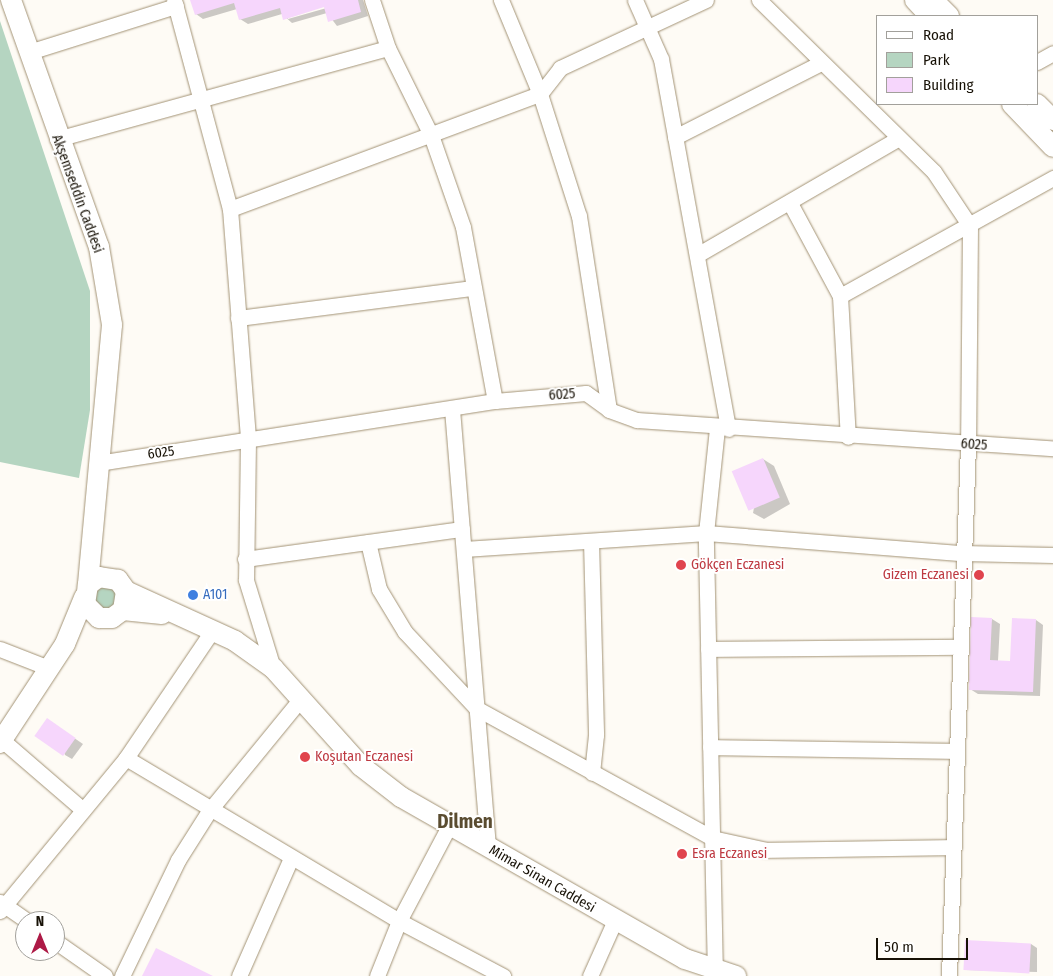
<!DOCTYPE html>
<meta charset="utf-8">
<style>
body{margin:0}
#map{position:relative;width:1053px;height:976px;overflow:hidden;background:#fefbf5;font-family:"Fira Sans Condensed",sans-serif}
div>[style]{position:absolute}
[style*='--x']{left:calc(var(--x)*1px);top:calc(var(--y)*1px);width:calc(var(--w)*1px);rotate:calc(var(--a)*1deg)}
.green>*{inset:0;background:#b5d5c1}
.round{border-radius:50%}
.shadow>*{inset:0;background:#0003}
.building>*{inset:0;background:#f6d6fc;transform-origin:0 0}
.roads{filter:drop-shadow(0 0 1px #a39375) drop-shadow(0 0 1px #a39375)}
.street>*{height:15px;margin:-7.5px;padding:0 7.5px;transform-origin:7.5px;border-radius:7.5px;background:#fff}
.secondary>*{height:20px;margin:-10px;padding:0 10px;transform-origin:10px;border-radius:10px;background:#fff}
.dots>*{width:14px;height:14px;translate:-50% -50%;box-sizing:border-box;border:2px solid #fff;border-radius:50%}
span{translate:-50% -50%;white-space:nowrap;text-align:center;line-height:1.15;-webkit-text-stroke:4px #fff;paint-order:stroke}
.street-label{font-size:14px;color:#171106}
.health-label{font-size:14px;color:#be3a42}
.left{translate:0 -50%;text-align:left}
.right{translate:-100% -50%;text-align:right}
.shop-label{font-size:14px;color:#366cbe}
.district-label{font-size:19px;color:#5a4c30;font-weight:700}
.legend{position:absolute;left:876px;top:15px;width:162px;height:90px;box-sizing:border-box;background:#fff;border:1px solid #a2a09b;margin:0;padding:6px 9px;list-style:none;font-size:15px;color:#171106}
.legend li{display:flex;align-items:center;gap:10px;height:25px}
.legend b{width:25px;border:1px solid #a2a09b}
.north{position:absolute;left:15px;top:911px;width:50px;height:50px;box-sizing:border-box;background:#fff;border:1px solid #a2a09b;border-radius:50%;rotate:0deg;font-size:14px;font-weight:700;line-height:20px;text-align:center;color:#171106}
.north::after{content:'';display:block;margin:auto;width:18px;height:22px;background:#ad1a46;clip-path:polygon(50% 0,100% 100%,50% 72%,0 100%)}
.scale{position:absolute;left:876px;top:938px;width:92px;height:22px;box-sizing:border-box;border:2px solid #171106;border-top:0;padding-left:6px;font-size:15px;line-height:18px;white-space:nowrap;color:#171106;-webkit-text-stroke:4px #fff;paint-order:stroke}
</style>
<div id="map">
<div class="green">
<div style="clip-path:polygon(0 21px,90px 291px,90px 410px,79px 478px,0 462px)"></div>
<div class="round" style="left:95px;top:587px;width:22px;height:22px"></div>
</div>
<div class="shadow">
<div style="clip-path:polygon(evenodd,191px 0,363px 0,368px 16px,337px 26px,327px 13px,292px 23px,282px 14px,248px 24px,240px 19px,237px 9px,203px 19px,196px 14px,191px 0,329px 4px,330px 7px,288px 19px,288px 17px,329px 4px)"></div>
<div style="clip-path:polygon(763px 459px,774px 466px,790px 504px,764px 519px,753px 513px)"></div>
<div style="clip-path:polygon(992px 619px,1000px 624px,998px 661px,1011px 662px,1036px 620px,1043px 625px,1040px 696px,978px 694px,970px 689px)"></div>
<div style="clip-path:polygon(55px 725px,83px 744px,72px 759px,65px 755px)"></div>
<div style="clip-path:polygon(1031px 944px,1037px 948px,1037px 972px,966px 970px)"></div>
</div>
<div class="building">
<div style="clip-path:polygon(190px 0,358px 0,361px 12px,328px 22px,324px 7px,283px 20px,280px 8px,239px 20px,234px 3px,195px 15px)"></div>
<div style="left:763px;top:458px;width:43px;height:34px;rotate:67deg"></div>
<div style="clip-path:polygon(971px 617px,992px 618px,990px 660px,1010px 661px,1012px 618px,1036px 619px,1033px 692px,969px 690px)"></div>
<div style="left:47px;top:718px;width:35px;height:22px;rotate:35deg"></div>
<div style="left:965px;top:940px;width:66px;height:30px;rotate:3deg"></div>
<div style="clip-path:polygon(156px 948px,213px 976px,142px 976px)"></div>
</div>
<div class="roads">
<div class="street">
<div style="--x:174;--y:0;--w:216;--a:75"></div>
<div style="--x:230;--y:209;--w:232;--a:85.5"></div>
<div style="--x:248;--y:440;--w:140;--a:90.8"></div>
<div style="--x:246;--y:580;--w:92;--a:72.9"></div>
<div style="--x:372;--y:0;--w:51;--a:71.6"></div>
<div style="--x:388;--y:48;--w:97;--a:63.7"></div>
<div style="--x:431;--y:135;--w:97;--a:70.8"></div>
<div style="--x:463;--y:227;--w:177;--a:79.6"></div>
<div style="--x:501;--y:0;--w:102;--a:67.5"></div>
<div style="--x:540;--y:94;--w:128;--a:72.3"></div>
<div style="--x:579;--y:216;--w:196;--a:81.2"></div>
<div style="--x:635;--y:0;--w:64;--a:66.2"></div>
<div style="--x:661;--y:59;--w:376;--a:79.7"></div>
<div style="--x:759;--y:0;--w:245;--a:44.5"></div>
<div style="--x:934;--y:172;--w:65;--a:56.3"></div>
<div style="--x:970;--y:226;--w:219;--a:90.5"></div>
<div style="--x:968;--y:445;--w:531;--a:92.05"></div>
<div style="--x:29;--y:52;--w:154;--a:-17.4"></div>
<div style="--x:1037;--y:62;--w:18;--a:-29"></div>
<div style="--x:675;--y:137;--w:164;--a:-26.9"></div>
<div style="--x:57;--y:139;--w:343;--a:-15.4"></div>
<div style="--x:790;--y:203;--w:106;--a:61.7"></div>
<div style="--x:840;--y:296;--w:141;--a:86.8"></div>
<div style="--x:230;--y:209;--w:331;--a:-20.4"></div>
<div style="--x:540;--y:94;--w:33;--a:-52"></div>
<div style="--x:560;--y:68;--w:161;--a:-25"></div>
<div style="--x:697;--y:255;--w:231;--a:-30.1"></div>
<div style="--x:840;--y:296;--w:244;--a:-29"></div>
<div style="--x:238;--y:318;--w:237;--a:-7.3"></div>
<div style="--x:452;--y:409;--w:440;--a:85.3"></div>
<div style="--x:98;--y:463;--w:402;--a:-8.9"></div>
<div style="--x:495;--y:401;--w:91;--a:-5"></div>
<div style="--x:586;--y:393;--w:29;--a:36"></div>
<div style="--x:609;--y:410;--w:30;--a:20"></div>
<div style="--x:637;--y:420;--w:417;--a:3.9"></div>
<div style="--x:591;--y:541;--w:194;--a:88.5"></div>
<div style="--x:596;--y:735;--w:38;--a:96"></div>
<div style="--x:368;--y:542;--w:48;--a:76.8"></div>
<div style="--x:379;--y:589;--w:50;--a:58.8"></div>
<div style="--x:405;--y:632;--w:104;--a:46.9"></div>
<div style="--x:476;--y:708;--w:269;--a:28.8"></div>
<div style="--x:712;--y:838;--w:55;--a:12.5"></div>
<div style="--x:766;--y:850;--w:185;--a:-0.9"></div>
<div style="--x:464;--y:549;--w:243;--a:-3.8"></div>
<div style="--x:706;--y:533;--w:257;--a:4.5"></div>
<div style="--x:962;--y:553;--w:91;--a:1.3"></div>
<div style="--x:245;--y:559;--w:219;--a:-7.9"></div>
<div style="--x:0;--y:649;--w:53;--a:21.2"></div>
<div style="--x:708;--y:649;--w:249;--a:-0.5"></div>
<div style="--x:2;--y:740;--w:107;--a:40.8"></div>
<div style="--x:710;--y:747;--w:244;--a:0.9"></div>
<div style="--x:126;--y:758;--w:318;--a:30.8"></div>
<div style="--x:399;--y:921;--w:118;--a:27.9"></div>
<div style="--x:0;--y:902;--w:33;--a:35"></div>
<div style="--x:0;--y:911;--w:198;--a:-50.5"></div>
<div style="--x:126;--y:758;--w:153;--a:-55.9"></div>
<div style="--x:55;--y:941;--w:61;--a:35"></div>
<div style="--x:122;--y:976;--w:129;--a:-64.2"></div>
<div style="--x:178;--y:860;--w:58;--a:-57.7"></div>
<div style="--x:209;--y:811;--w:142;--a:-50.7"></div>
<div style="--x:239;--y:976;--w:129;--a:-66.2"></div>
<div style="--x:377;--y:976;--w:59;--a:-68.2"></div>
<div style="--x:399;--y:921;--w:107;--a:-62.2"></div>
<div style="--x:590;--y:976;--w:61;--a:-65.9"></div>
<div style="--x:715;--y:976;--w:443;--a:-91.2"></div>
<div style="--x:706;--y:533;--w:106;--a:-84"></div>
</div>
<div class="secondary">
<div style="--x:11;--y:0;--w:262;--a:70.4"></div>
<div style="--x:99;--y:247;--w:79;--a:80.5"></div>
<div style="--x:112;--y:325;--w:261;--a:95.3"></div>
<div style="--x:915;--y:0;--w:22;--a:47"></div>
<div style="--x:933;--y:0;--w:23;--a:45"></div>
<div style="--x:1012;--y:104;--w:59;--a:46.4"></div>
<div style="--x:1037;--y:104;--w:23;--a:45"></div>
<div style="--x:126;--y:591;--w:120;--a:24.6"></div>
<div style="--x:235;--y:641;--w:47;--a:35.4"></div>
<div style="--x:273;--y:668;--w:132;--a:48.1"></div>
<div style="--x:361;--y:766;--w:51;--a:37.8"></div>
<div style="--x:401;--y:797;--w:327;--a:29.7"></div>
<div style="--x:685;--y:959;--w:54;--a:18.4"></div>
<div style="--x:123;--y:610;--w:19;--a:-81"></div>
<div style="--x:126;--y:591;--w:14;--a:-126"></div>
<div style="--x:118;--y:580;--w:19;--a:-171"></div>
<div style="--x:99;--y:577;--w:14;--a:144"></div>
<div style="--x:88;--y:585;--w:19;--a:99"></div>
<div style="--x:85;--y:604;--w:20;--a:45"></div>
<div style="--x:99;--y:618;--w:13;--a:0"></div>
<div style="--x:112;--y:618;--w:14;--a:-36"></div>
<div style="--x:123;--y:610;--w:39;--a:6"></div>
<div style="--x:0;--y:743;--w:118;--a:-56.7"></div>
<div style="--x:65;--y:644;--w:50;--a:-67.6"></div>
</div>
</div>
<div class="dots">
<div style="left:681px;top:565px;background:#e0444e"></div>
<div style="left:979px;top:575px;background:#e0444e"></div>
<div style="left:193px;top:595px;background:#3f7fe0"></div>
<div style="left:305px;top:757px;background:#e0444e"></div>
<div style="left:682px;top:854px;background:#e0444e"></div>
</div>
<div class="street-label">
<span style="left:77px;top:194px;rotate:70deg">Akşemseddin Caddesi</span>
<span style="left:562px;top:395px;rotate:-4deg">6025</span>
<span style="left:974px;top:445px;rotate:4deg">6025</span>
<span style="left:161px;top:453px;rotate:-8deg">6025</span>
<span style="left:542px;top:879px;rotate:30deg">Mimar Sinan Caddesi</span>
</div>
<div class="health-label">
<span class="left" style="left:691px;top:565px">Gökçen Eczanesi</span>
<span class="right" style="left:969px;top:575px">Gizem Eczanesi</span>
<span class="left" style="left:315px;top:757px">Koşutan Eczanesi</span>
<span class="left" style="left:692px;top:854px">Esra Eczanesi</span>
</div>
<div class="shop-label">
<span class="left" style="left:203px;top:595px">A101</span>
</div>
<div class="district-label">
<span style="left:465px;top:822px">Dilmen</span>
</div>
<ul class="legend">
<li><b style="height:6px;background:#fff"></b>Road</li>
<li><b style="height:14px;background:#b5d5c1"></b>Park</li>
<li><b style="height:14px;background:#f6d6fc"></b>Building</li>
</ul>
<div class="north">N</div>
<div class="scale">50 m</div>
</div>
